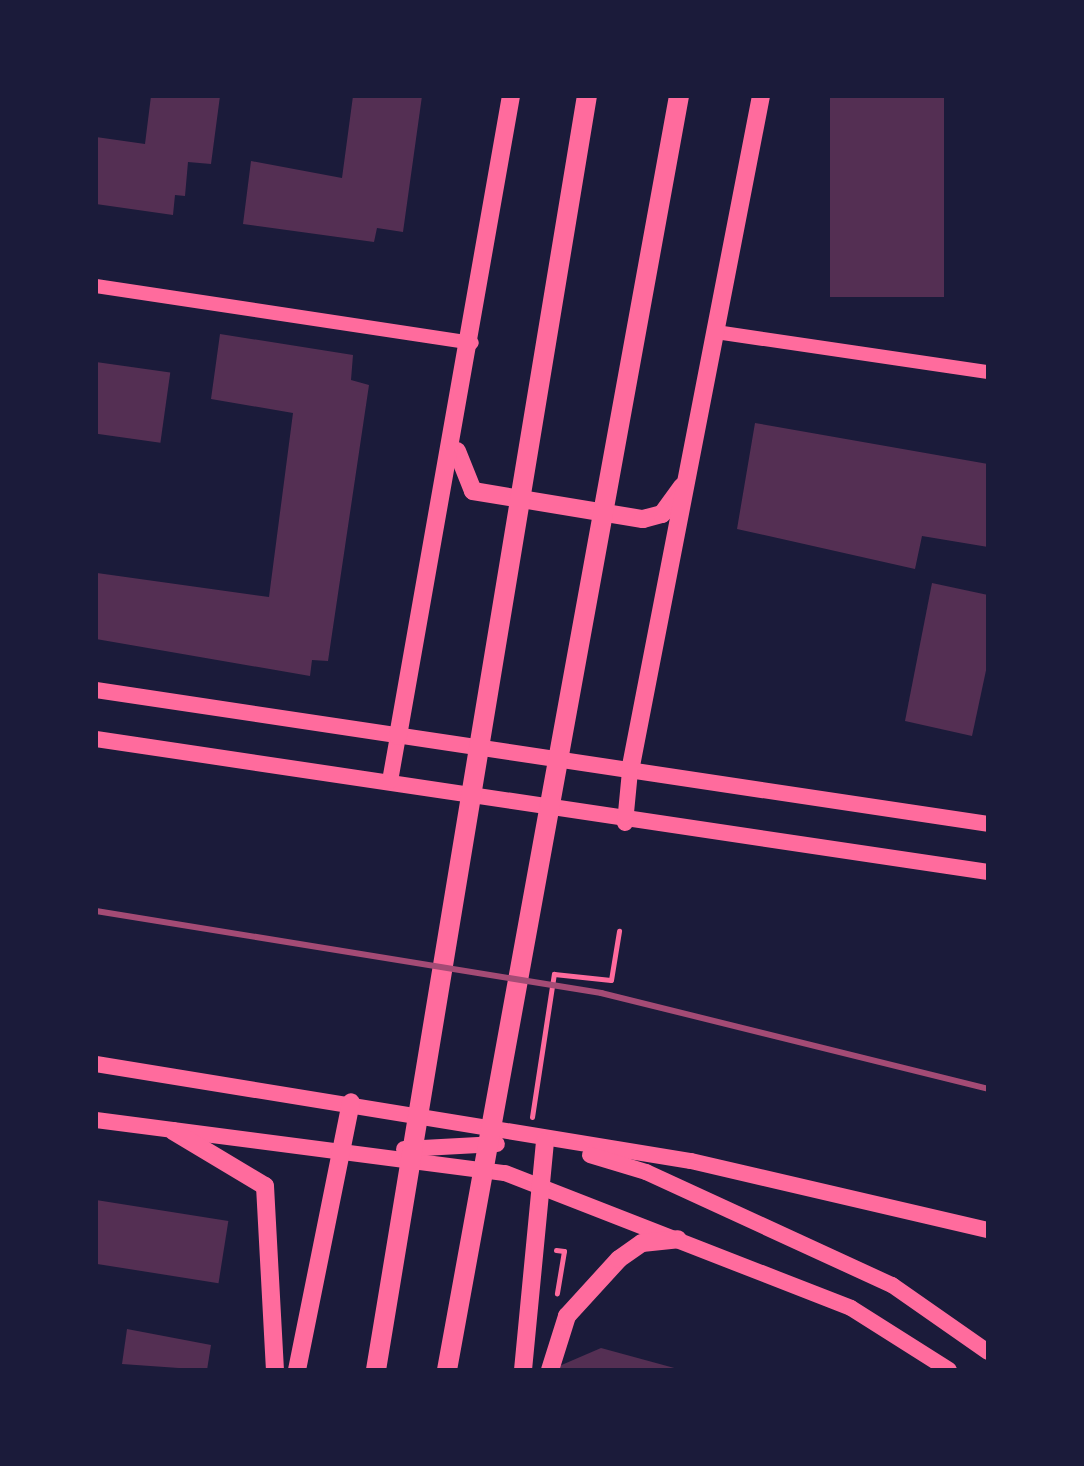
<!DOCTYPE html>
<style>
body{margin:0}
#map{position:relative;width:1084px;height:1466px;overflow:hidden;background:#1b1b3a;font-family:Commissioner,sans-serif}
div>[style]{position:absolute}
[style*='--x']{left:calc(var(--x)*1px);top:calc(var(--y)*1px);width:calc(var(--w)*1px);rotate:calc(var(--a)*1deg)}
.building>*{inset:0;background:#542f53;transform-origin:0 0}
.path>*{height:5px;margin:-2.5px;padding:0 2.5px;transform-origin:2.5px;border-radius:2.5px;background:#ff6b9d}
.tertiary>*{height:14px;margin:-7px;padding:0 7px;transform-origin:7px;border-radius:7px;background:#ff6b9d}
.secondary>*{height:16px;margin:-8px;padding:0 8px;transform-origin:8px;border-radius:8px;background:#ff6b9d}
.primary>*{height:18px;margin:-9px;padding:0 9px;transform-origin:9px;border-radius:9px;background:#ff6b9d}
.trunk>*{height:20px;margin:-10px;padding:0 10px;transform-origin:10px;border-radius:10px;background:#ff6b9d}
.rail>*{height:6px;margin:-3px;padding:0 3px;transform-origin:3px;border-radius:3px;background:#a44b75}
span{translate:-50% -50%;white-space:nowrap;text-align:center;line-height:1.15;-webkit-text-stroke:6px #1b1b3a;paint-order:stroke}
.frame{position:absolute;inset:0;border:98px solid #1b1b3a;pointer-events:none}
</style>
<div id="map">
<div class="building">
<div style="clip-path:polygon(151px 96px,220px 96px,211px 164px,188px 162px,185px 196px,175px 195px,173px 215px,96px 204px,96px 137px,145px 144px)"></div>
<div style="clip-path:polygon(353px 96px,422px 96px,403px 232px,377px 228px,374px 242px,243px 224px,251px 161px,342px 178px)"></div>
<div style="left:830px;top:96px;width:114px;height:201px"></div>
<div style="clip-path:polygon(220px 334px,353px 355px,351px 380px,369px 385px,328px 661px,312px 660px,310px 676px,96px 639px,97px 573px,269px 597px,293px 413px,211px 399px)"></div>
<div style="left:96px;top:362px;width:75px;height:71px;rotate:8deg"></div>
<div style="clip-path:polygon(755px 423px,988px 464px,988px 547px,922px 536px,915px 569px,737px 529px)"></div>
<div style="clip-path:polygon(932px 583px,988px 595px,988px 661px,972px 736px,905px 721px)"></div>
<div style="left:96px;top:1200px;width:134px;height:63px;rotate:9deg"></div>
<div style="clip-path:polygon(127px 1329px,211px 1345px,207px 1370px,122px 1364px)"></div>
<div style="clip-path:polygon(601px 1348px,678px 1369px,678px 1370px,550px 1370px)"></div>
</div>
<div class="path">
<div style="--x:532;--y:1117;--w:145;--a:-81.3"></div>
<div style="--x:554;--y:974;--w:57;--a:6"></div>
<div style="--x:611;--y:980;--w:50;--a:-80.7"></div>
<div style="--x:556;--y:1250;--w:8;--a:7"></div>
<div style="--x:564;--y:1251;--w:43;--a:99.5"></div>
</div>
<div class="tertiary">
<div style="--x:96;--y:286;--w:380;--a:8.6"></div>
<div style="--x:716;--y:332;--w:275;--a:8.4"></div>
</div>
<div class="secondary">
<div style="--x:96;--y:690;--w:902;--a:8.54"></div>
<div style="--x:96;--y:739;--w:902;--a:8.48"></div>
<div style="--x:390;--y:781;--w:46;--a:-79.9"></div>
<div style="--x:625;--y:823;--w:52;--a:-84.5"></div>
<div style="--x:96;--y:1064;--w:603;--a:9.26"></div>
<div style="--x:691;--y:1161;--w:305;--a:13.1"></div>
<div style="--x:96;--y:1120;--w:412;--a:7.4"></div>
<div style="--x:505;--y:1173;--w:371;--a:21.3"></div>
<div style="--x:851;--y:1308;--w:116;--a:32.3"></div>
<div style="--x:404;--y:1149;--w:93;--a:-3.1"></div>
<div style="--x:590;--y:1155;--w:59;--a:16.9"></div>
<div style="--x:646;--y:1172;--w:271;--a:24.7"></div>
<div style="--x:892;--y:1285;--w:117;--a:34.9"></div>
</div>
<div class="primary">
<div style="--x:457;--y:451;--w:43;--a:68.2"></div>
<div style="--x:473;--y:491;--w:172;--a:9.4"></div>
<div style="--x:643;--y:519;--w:20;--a:-15"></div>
<div style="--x:662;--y:514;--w:34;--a:-54"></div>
<div style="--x:398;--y:736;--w:650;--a:-79.99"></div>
<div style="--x:630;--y:771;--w:688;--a:-79.02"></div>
<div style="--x:173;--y:1131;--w:107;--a:30.9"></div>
<div style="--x:265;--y:1186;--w:184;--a:86.9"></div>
<div style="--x:297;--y:1370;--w:273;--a:-78.6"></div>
<div style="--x:523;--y:1370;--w:229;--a:-84.5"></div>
<div style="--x:550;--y:1370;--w:57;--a:-72.5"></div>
<div style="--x:567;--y:1316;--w:77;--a:-47.6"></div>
<div style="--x:619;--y:1259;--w:28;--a:-35"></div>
<div style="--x:642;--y:1243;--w:36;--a:-6"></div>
</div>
<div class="trunk">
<div style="--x:376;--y:1370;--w:1291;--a:-80.6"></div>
<div style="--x:447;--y:1370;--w:1295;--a:-79.68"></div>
</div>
<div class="rail">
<div style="--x:96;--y:911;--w:512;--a:9.22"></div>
<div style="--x:601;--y:993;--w:399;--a:13.9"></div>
</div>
<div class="frame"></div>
</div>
